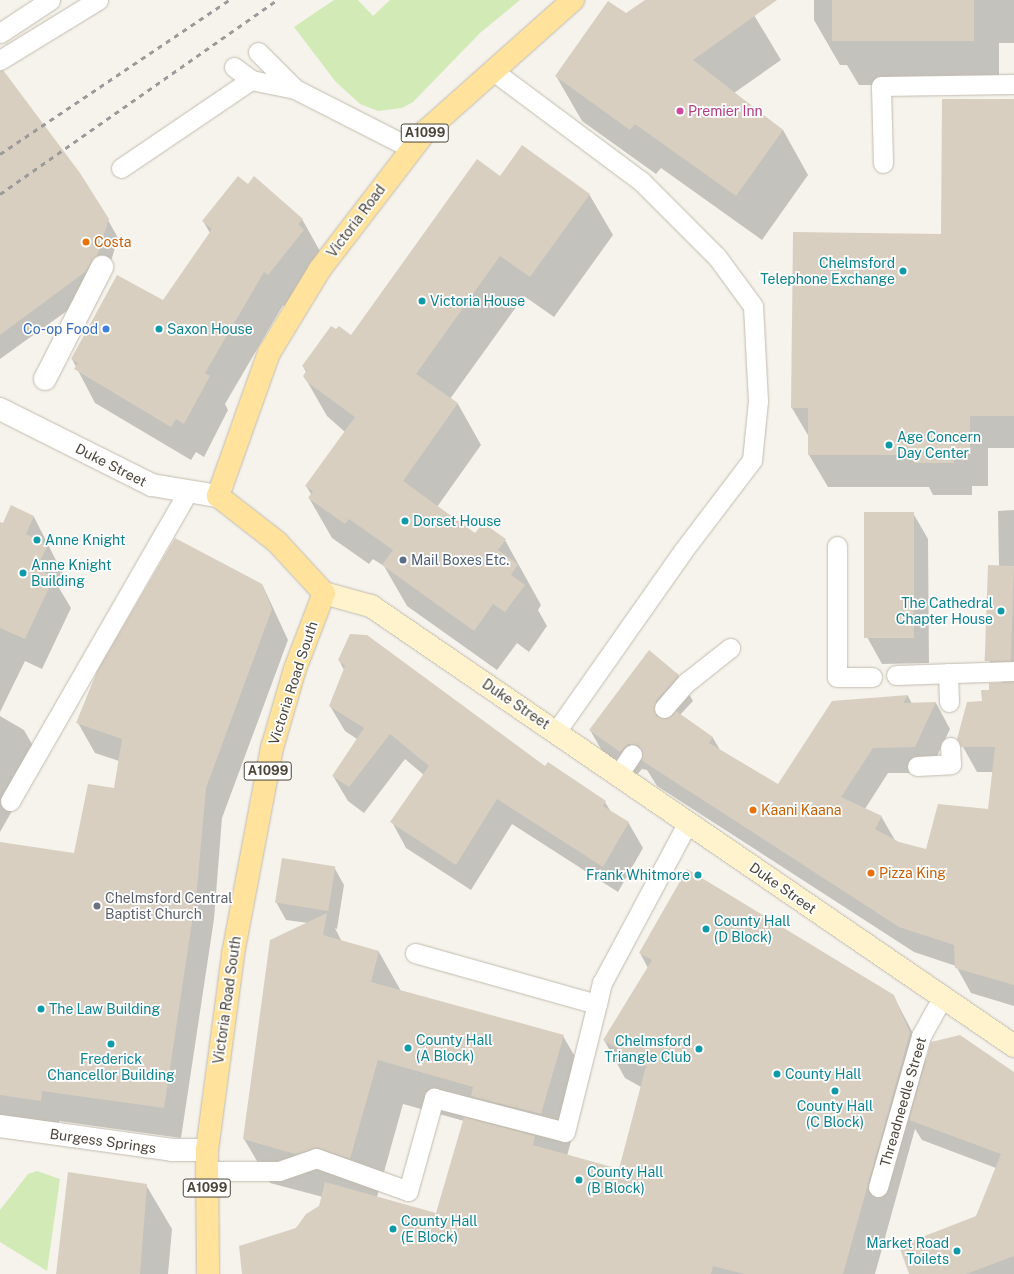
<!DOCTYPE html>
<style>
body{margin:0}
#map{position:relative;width:1014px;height:1274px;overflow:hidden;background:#f6f3ec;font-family:"Public Sans",sans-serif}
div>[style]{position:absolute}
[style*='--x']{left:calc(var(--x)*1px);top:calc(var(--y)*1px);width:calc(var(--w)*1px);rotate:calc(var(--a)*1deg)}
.green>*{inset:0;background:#d2eab5}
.shadow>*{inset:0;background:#0003}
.building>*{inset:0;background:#d8cfc1;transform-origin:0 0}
.roads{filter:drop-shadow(0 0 1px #c2bbae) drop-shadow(0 0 1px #c2bbae)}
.lane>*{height:19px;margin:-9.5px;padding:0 9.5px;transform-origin:9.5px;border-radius:9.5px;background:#fff}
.street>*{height:22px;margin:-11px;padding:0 11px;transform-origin:11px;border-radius:11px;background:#fff}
.secondary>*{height:22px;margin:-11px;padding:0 11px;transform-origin:11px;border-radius:11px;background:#fff3cd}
.primary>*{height:22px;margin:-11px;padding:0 11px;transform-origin:11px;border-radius:11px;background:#ffe39c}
.rail>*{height:3px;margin-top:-1.5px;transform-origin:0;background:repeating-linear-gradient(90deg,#9a9a9a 0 5px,transparent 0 10px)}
.dots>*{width:11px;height:11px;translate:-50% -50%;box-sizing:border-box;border:2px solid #fff;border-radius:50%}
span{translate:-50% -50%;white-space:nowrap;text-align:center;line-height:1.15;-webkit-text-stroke:3.5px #fff;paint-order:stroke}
.shield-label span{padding:1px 3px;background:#fff;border:1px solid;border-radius:3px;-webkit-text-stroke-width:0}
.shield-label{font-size:13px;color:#4b4439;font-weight:700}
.hotel-label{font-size:14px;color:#b23c85}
.left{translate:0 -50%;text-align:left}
.street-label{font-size:14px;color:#4b4439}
.food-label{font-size:14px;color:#c56008}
.culture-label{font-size:14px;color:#0d838f}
.right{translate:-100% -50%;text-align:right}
.shop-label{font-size:14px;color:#366cbe}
.service-label{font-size:14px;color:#4e5e75}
.worship-label{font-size:14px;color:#5b616d}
</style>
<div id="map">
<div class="green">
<div style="clip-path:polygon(334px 0,358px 0,373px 16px,390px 0,520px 0,480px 33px,413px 102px,402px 108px,378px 111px,360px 104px,335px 81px,294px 27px)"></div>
<div style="clip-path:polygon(37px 1171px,60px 1179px,47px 1271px,0 1242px,0 1210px,28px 1174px)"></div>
</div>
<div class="shadow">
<div style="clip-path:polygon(647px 0,745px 0,781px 60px,734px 93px,783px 130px,808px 175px,762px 240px,661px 168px,656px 174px,582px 121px,556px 76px)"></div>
<div style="clip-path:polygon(814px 0,1014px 0,1014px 43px,999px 43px,999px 85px,859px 85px,847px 65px,840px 65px,814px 20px)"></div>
<div style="clip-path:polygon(0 90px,108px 220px,118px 238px,107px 274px,96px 290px,0 359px)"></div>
<div style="clip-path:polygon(1014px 100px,1014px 448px,988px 448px,988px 486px,972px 486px,972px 495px,933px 495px,929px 487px,828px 487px,809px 455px,809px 437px,792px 408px,942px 235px)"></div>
<div style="clip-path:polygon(500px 177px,589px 194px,613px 235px,554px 317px,524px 296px,450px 399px,458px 404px,481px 445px,437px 507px,475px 534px,505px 540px,541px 605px,538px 610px,547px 626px,529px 652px,517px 643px,497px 670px,407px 606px,384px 566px,373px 559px,369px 564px,332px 538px,309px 498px,311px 494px,306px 486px,345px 432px,327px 416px,304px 376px,306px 372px,303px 366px,352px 336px)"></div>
<div style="clip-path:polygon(302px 219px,321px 253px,287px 308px,283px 305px,225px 404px,228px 410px,204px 457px,196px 452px,191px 460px,95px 403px,72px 359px,163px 301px,210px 233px,203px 221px)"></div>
<div style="clip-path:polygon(1014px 510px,1014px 1006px,971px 993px,956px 966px,914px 952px,657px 786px,647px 770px,642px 769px,635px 777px,605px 756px,590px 730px,678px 675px,693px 701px,680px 715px,713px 738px,720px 750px,778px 785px,833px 702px,908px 696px,912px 704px,936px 703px,950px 729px,929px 773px,888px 773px,865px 809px,881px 816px,896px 842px,926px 850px,989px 811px,993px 772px,977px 772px,958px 738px,990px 690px,1002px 683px,990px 661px,999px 566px,998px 511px)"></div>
<div style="clip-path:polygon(913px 513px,928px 539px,929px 663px,882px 664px,867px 637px)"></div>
<div style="clip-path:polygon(34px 517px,64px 576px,59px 588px,71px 608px,42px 669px,25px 661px,0 712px,0 524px)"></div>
<div style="clip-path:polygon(262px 584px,288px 640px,222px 818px,214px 919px,181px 1138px,59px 1121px,58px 1130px,0 1123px,0 843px,75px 854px,115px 789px,119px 761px,95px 753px,78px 723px)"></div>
<div style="clip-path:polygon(339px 660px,605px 802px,611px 812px,628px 822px,643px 848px,618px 892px,512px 824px,471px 890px,406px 848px,392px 822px,424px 775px,405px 759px,364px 813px,348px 801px,333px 776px,357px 739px,345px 731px,330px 706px,344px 670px)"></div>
<div style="clip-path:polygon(0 716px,24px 730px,41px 760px,0 832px)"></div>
<div style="clip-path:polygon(evenodd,334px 867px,344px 885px,337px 929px,335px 928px,342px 942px,379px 952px,401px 991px,563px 1036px,588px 1079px,567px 1156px,620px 1171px,641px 1087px,625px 1078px,604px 1040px,648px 968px,640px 953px,893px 995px,927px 1060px,1014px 1074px,1014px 1274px,910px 1274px,977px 1217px,996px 1168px,922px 1140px,915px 1129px,875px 1274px,243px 1274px,320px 1207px,323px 1197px,270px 1183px,244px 1139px,308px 923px,286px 920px,276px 902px,334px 867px,403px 1104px,464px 1121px,437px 1214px,377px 1197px,403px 1104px)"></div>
<div style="clip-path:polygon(146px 1185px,172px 1229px,168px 1274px,57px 1274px)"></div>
</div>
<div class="building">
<div style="clip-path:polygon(645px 0,777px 0,693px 60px,783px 130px,736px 196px,635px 124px,630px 130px,555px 76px,608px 1px,626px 13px)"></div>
<div style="left:832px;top:0;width:142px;height:41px"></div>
<div style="clip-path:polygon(3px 70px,80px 173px,109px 219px,97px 256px,85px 272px,0 335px,0 71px)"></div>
<div style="clip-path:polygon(942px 99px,1014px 99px,1014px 416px,970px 416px,970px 454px,954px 454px,954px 463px,914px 463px,914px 455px,808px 455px,808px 408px,791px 408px,793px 232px,941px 234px)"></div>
<div style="clip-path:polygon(522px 145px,590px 194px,530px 277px,500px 256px,416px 374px,458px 403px,403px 481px,475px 533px,483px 523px,506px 539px,498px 550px,518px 564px,511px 575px,525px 585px,505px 612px,493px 604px,474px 631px,382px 565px,393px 550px,349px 519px,345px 524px,308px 498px,313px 491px,305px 486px,355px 417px,307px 382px,303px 376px,307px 370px,302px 366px,331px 326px,336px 329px,339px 326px,351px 335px,477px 159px,500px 176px)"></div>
<div style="clip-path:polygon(238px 176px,248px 184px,254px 176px,303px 219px,298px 224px,304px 230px,268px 275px,264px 272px,205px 373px,210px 376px,184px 424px,176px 419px,171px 427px,74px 369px,78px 363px,71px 359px,117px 275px,163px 300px,212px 229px,202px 221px)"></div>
<div style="clip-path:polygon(11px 505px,34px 516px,26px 534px,48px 545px,36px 569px,54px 577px,25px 639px,0 628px,0 522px,3px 523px)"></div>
<div style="left:864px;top:512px;width:50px;height:126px"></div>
<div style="clip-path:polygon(175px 538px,262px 584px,272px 609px,206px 788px,197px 889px,164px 1108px,42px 1091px,41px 1101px,0 1095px,0 842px,74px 853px,88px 784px,114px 788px,122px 739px,76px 723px,98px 669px)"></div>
<div style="left:988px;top:565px;width:26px;height:96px;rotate:2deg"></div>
<div style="clip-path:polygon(350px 634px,367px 635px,545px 766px,548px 762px,606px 801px,603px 806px,629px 822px,603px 867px,497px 799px,456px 865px,390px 822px,429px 766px,390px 734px,349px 787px,332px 776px,364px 728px,329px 706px,345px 666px,338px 660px)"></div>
<div style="clip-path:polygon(649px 650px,679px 675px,656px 701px,656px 716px,667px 719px,676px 711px,713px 737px,709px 743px,778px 784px,832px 701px,908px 695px,903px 703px,936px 702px,915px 747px,873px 748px,841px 797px,882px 816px,875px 829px,899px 842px,926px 849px,938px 804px,988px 809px,995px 747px,961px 747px,957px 739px,967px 702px,982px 701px,981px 690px,989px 690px,989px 683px,1014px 682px,1014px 985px,955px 968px,954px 945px,899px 927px,641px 760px,642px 750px,638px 745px,628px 744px,620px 752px,589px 730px)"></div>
<div style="left:282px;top:858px;width:54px;height:45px;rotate:9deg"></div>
<div style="clip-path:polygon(687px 869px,894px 995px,910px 1033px,843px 1274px,744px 1274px,713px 1266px,711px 1274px,242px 1274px,239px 1246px,296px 1228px,306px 1214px,319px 1206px,325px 1182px,436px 1213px,464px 1117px,535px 1136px,533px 1145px,619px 1169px,646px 1066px,603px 1040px,652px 960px,639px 953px)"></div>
<div style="clip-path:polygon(327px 913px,323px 935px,379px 951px,371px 982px,564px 1035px,541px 1114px,471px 1096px,473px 1087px,378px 1060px,350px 1159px,319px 1148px,295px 1154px,243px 1139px,270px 940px)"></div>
<div style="clip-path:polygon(960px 1035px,1014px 1072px,1014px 1256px,966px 1274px,909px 1274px,899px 1246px,976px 1216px,1001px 1154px,909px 1120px,931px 1042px)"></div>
<div style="clip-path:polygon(68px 1172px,147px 1184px,140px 1274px,56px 1274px)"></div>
</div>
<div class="roads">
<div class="lane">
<div style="--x:0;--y:33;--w:60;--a:-33.4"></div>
<div style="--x:258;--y:52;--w:52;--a:45"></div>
<div style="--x:0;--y:60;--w:115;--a:-31.5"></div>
<div style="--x:234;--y:67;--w:21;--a:37"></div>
<div style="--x:251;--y:80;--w:45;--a:11.6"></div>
<div style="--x:295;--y:89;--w:130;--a:27"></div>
<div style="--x:492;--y:70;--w:186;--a:36.7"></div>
<div style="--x:641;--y:181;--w:107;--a:45"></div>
<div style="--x:717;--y:257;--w:61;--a:53.7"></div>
<div style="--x:753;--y:306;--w:95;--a:87"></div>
<div style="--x:758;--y:401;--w:59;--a:95.8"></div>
<div style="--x:752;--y:460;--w:114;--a:127.2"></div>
<div style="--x:683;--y:551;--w:221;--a:125.1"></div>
<div style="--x:883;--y:163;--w:77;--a:-91.5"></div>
<div style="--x:881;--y:86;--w:133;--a:-0.9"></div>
<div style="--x:121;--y:168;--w:157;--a:-34.1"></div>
<div style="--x:837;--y:546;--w:131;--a:90"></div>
<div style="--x:837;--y:677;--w:35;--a:0"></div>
<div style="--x:948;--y:673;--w:29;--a:88"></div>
<div style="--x:896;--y:675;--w:118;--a:-1.9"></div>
<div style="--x:664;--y:708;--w:35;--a:-49"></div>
<div style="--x:687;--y:682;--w:55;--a:-38.3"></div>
<div style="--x:917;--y:766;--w:34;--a:-3"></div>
<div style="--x:951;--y:764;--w:17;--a:-93"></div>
<div style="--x:618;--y:775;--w:25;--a:-56"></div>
<div style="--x:10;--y:801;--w:357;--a:-60.1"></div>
<div style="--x:415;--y:953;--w:189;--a:15.7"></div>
<div style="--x:597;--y:1004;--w:22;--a:-77"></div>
<div style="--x:602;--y:983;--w:183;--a:-61.9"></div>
<div style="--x:207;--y:1171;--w:72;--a:0"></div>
<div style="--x:279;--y:1171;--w:39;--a:-19"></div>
<div style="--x:316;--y:1158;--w:98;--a:19.7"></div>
<div style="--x:408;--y:1191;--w:97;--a:-74.4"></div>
<div style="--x:434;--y:1098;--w:135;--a:14.5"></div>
<div style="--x:565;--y:1132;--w:132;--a:-76"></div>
<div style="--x:878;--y:1187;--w:157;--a:-74.1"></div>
<div style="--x:921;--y:1036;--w:43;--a:-61.1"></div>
</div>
<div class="street">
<div style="--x:45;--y:379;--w:126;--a:-63"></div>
<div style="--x:0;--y:409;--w:170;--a:26.6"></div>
<div style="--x:152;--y:485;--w:67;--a:9.5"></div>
<div style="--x:0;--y:1126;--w:174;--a:7.9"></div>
<div style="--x:172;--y:1150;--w:35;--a:0"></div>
</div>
<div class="secondary">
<div style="--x:324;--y:593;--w:49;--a:15.5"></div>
<div style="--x:371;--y:606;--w:779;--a:34.38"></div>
</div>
<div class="primary">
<div style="--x:208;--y:1274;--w:124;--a:-90.5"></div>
<div style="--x:207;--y:1150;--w:198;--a:-82.4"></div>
<div style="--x:233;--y:954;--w:210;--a:-79.3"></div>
<div style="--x:272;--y:748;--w:82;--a:-73.8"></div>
<div style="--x:295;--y:669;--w:81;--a:-69.1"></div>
<div style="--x:324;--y:593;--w:69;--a:-132.7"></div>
<div style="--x:277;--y:542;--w:75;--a:-142.1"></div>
<div style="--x:218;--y:496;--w:152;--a:-70.4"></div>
<div style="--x:269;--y:353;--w:98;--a:-58.7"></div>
<div style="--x:320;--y:269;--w:174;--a:-52.5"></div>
<div style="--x:426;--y:131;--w:197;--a:-41.7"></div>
</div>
</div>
<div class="rail">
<div style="--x:0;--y:154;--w:276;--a:-33.9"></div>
<div style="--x:0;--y:194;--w:338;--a:-35"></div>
</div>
<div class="dots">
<div style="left:680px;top:111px;background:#d1479c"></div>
<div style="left:86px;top:242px;background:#e8710a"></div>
<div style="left:903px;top:271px;background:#0f9aa8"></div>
<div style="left:422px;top:301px;background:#0f9aa8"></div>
<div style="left:106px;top:329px;background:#3f7fe0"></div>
<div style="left:159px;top:329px;background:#0f9aa8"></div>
<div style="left:889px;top:445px;background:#0f9aa8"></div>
<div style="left:405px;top:521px;background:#0f9aa8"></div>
<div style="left:37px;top:540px;background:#0f9aa8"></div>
<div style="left:403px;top:560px;background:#5c6f8a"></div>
<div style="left:23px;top:573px;background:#0f9aa8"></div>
<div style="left:1001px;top:611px;background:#0f9aa8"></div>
<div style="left:753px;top:810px;background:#e8710a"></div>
<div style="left:871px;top:873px;background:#e8710a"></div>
<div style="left:698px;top:875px;background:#0f9aa8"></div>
<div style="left:97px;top:906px;background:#6b7280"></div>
<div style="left:706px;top:929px;background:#0f9aa8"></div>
<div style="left:41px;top:1009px;background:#0f9aa8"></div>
<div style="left:111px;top:1044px;background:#0f9aa8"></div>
<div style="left:408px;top:1048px;background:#0f9aa8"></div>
<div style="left:699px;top:1049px;background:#0f9aa8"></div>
<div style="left:777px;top:1074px;background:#0f9aa8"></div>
<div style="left:835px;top:1091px;background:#0f9aa8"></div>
<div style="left:579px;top:1180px;background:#0f9aa8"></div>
<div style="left:393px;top:1229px;background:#0f9aa8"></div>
<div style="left:957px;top:1251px;background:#0f9aa8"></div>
</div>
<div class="shield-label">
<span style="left:425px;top:133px">A1099</span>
<span style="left:268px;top:771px">A1099</span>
<span style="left:207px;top:1188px">A1099</span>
</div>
<div class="hotel-label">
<span class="left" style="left:688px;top:111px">Premier Inn</span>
</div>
<div class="street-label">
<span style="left:356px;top:221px;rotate:-53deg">Victoria Road</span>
<span style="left:111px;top:465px;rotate:27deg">Duke Street</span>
<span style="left:293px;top:683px;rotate:-72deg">Victoria Road South</span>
<span style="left:516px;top:704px;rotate:34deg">Duke Street</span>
<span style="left:783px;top:888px;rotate:35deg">Duke Street</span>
<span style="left:227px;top:1000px;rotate:-82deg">Victoria Road South</span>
<span style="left:903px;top:1102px;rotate:-74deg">Threadneedle Street</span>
<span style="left:103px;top:1141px;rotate:8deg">Burgess Springs</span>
</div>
<div class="food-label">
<span class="left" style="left:94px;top:242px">Costa</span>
<span class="left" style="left:761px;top:810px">Kaani Kaana</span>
<span class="left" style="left:879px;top:873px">Pizza King</span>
</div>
<div class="culture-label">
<span class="right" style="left:895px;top:271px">Chelmsford<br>Telephone Exchange</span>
<span class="left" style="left:430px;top:301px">Victoria House</span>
<span class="left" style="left:167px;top:329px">Saxon House</span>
<span class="left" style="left:897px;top:445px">Age Concern<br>Day Center</span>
<span class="left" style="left:413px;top:521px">Dorset House</span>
<span class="left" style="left:45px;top:540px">Anne Knight</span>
<span class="left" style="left:31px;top:573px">Anne Knight<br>Building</span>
<span class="right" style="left:993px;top:611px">The Cathedral<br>Chapter House</span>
<span class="right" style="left:690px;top:875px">Frank Whitmore</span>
<span class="left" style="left:714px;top:929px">County Hall<br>(D Block)</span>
<span class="left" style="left:49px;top:1009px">The Law Building</span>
<span class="left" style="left:416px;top:1048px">County Hall<br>(A Block)</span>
<span class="right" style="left:691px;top:1049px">Chelmsford<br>Triangle Club</span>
<span style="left:111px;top:1067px">Frederick<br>Chancellor Building</span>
<span class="left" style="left:785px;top:1074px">County Hall</span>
<span style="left:835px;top:1114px">County Hall<br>(C Block)</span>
<span class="left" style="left:587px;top:1180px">County Hall<br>(B Block)</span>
<span class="left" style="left:401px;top:1229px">County Hall<br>(E Block)</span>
<span class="right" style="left:949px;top:1251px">Market Road<br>Toilets</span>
</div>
<div class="shop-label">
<span class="right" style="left:98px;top:329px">Co-op Food</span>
</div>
<div class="service-label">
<span class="left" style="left:411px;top:560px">Mail Boxes Etc.</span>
</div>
<div class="worship-label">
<span class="left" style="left:105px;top:906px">Chelmsford Central<br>Baptist Church</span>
</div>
</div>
